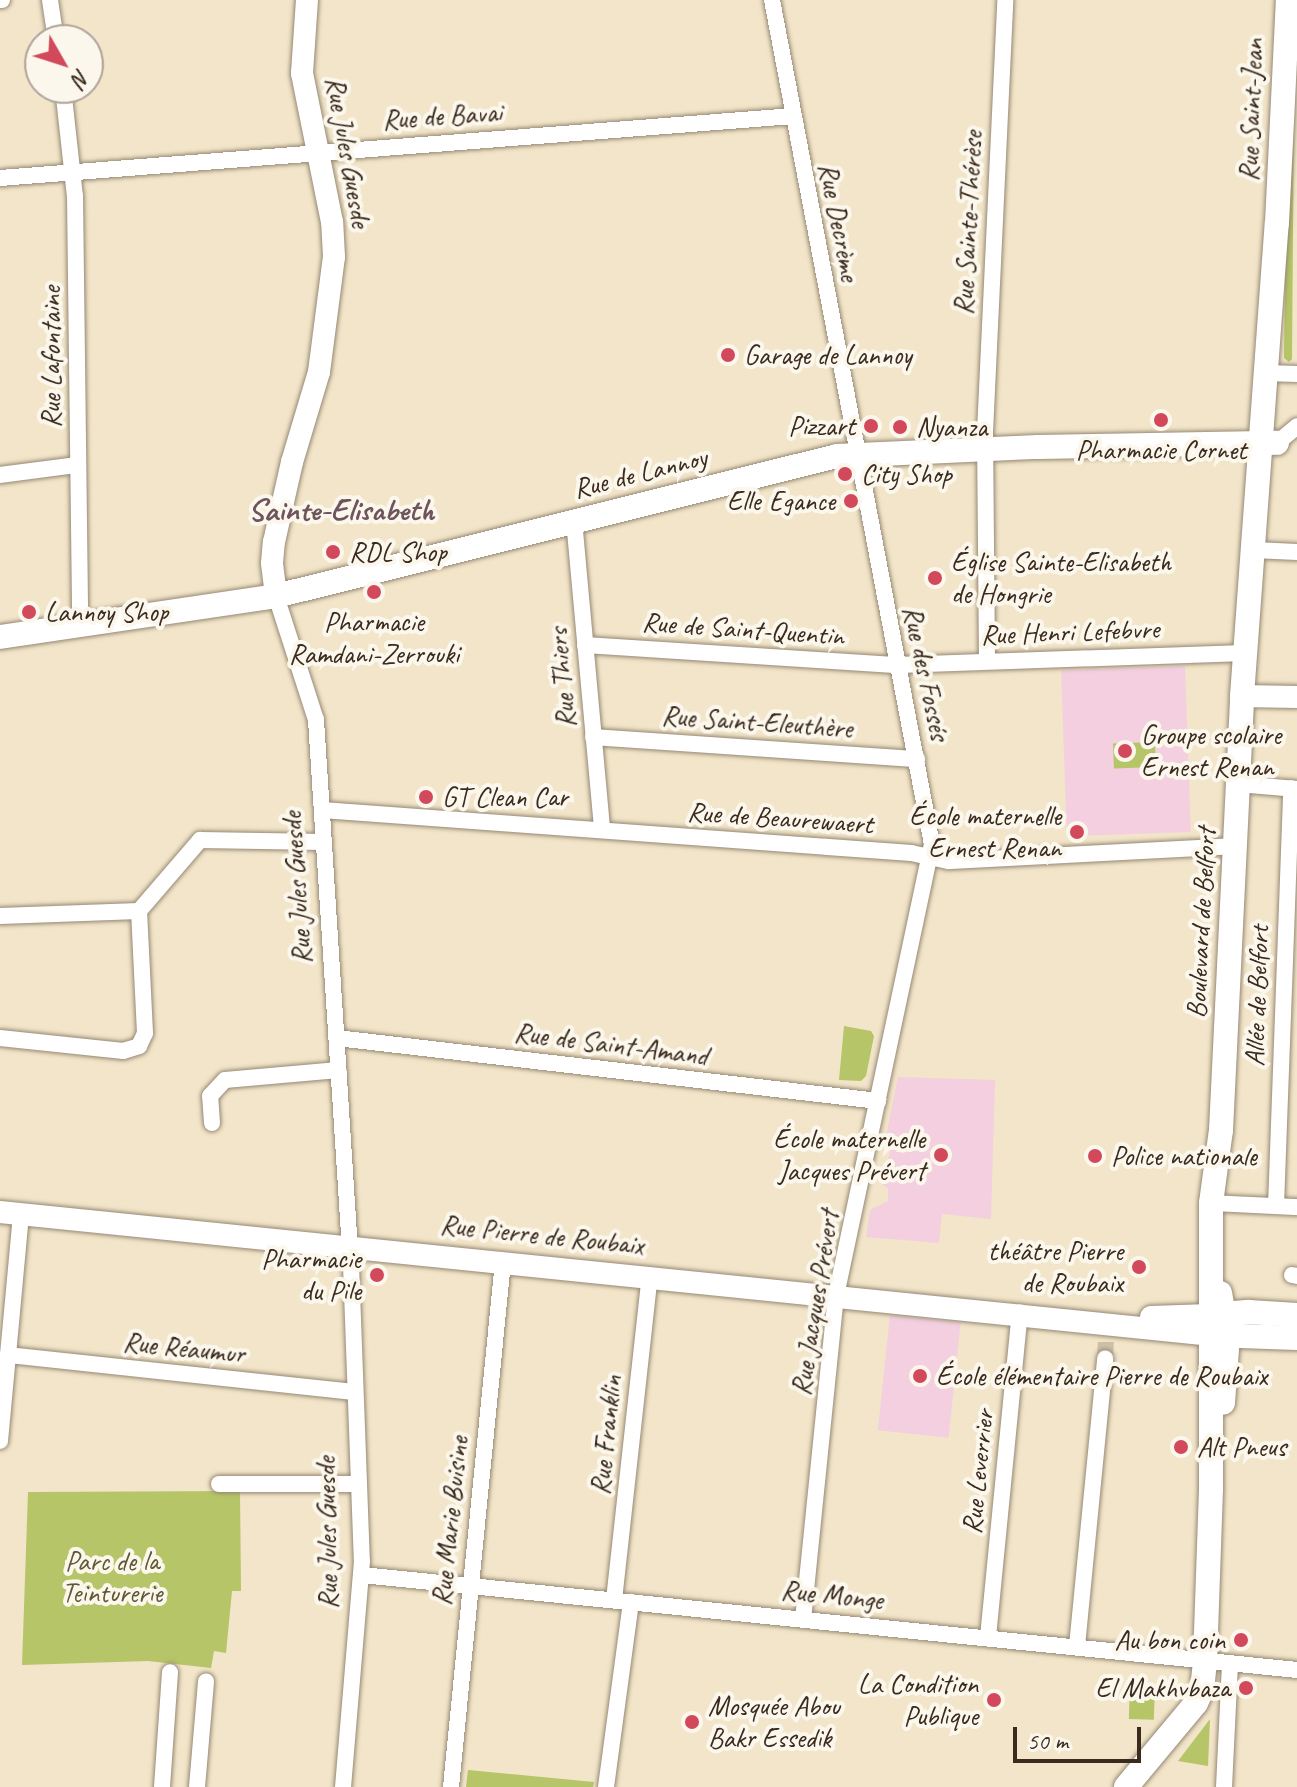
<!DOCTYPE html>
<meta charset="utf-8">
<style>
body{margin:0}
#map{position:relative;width:1297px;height:1787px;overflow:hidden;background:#f2e5c9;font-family:Caveat,sans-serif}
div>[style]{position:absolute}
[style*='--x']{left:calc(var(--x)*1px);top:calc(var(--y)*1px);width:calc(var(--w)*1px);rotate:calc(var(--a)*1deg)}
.built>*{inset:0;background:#f3cfe0;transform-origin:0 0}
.green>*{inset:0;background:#b5c567;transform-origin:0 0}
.minor-tunnel>*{height:16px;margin-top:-8px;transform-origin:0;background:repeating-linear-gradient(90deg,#cdc0a7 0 16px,transparent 0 24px)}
.roads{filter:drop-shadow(0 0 2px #968874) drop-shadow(0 0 2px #968874)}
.minor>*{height:16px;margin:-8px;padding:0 8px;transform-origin:8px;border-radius:8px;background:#fff}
.tertiary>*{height:22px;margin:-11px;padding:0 11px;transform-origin:11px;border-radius:11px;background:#fff}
.secondary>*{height:24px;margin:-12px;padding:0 12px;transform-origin:12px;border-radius:12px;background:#fff}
.dots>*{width:22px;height:22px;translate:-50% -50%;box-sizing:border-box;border:4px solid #fbf7ec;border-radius:50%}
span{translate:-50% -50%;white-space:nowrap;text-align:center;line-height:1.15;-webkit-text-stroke:8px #fbf7ec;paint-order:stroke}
.street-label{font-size:28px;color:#3b2a1e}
.poi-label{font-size:28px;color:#3b2a1e}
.left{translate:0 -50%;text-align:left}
.right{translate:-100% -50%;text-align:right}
.park-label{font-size:28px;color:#605834}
.quarter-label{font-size:32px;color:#6e545c;font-weight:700}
.north{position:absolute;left:24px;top:24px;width:80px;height:80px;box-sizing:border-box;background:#fbf7ec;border:2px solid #aea59a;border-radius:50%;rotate:129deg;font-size:22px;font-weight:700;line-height:32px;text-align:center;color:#3b2a1e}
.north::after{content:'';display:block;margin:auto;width:28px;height:36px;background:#d1495b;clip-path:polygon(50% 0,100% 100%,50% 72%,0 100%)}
.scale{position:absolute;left:1013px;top:1727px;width:128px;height:36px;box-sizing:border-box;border:4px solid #3b2a1e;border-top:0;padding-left:10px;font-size:24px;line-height:28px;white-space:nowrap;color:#3b2a1e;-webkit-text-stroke:6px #fbf7ec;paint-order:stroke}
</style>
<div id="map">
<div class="built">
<div style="left:1185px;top:666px;width:166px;height:124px;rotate:88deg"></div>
<div style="clip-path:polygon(898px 1077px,995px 1080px,991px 1219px,942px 1214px,939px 1243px,866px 1237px,870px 1210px,888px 1201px,888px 1188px,883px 1185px,890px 1150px,884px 1146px)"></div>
<div style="left:890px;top:1315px;width:71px;height:116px;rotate:6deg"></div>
</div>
<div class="green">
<div style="clip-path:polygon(1294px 104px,1292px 359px,1289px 362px,1284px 358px,1286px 210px)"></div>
<div style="left:1155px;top:742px;width:25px;height:42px;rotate:88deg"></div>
<div style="clip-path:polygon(844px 1026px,871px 1031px,874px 1036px,866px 1076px,861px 1081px,839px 1080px)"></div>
<div style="clip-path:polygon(240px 1491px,241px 1591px,232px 1591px,226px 1653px,214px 1651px,211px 1668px,148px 1661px,22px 1665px,28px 1492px)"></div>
<div style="left:1130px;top:1685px;width:25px;height:34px;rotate:2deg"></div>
<div style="clip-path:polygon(1210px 1719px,1208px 1766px,1178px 1761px)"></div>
<div style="clip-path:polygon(468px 1770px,594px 1782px,593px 1787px,466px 1787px)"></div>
</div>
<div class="minor-tunnel">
<div style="--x:1105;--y:1358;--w:20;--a:-87"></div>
</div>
<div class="roads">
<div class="minor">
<div style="--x:0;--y:0;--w:2;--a:0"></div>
<div style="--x:50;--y:0;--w:40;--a:81.5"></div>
<div style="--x:772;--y:0;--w:859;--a:79.27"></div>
<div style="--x:932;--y:844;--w:461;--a:102"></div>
<div style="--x:836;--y:1295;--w:325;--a:95.8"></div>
<div style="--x:63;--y:88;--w:109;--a:83.7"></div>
<div style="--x:75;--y:196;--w:430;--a:89.3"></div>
<div style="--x:0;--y:178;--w:795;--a:-4.47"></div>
<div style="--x:1266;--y:373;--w:31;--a:2"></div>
<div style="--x:1277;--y:443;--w:26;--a:-40"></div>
<div style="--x:0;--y:475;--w:78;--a:-7.4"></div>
<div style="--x:574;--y:520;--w:311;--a:84.8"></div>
<div style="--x:1254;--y:550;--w:43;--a:2.7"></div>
<div style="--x:276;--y:596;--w:130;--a:72.1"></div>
<div style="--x:316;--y:720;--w:546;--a:86.33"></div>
<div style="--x:351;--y:1265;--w:296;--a:87.9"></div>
<div style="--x:362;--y:1561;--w:227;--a:94.8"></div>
<div style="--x:585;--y:645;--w:314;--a:3.7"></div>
<div style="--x:898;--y:665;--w:347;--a:-2"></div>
<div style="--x:987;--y:660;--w:228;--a:-90.5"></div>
<div style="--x:985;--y:432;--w:432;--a:-87.3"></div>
<div style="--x:593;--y:737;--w:325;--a:3.9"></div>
<div style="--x:1238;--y:784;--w:59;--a:4.8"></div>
<div style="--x:322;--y:810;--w:591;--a:4.18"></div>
<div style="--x:911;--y:853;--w:39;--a:12"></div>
<div style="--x:949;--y:861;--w:285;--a:-3"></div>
<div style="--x:0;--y:916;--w:139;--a:-2.1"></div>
<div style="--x:139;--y:911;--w:94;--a:-49.3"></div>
<div style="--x:200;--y:840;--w:123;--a:0.9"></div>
<div style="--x:0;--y:1038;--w:124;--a:6"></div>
<div style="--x:123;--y:1051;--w:17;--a:-17"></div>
<div style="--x:139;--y:1046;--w:14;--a:-65"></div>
<div style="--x:145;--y:1033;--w:122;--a:-92.8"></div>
<div style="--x:337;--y:1038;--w:545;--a:6.64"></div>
<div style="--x:212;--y:1123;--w:27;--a:-94"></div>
<div style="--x:210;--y:1096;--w:22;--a:-47"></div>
<div style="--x:225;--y:1080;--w:114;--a:-5"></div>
<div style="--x:1211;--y:1203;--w:86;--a:2.7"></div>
<div style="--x:1276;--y:1206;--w:418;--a:-87.9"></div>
<div style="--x:1292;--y:1275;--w:5;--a:11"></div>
<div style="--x:8;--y:1355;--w:347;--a:6.1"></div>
<div style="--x:0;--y:1441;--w:227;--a:-84.7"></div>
<div style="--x:219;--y:1484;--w:140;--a:0"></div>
<div style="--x:362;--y:1575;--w:940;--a:5.8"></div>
<div style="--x:614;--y:1600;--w:326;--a:-83.7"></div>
<div style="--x:988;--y:1637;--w:326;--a:-84.4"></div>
<div style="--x:1077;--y:1646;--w:289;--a:-84.4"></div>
<div style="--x:162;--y:1787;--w:115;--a:-86"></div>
<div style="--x:197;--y:1787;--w:106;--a:-85.1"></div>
<div style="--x:451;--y:1787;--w:529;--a:-84.35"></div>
<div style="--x:606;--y:1787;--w:187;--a:-82.3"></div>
<div style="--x:1224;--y:1787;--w:124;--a:-87.2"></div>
</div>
<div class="tertiary">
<div style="--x:276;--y:596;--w:33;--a:-97"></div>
<div style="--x:272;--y:563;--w:21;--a:-85"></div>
<div style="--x:274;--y:542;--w:82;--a:-77.3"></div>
<div style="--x:292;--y:462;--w:94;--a:-73.3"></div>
<div style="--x:319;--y:372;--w:116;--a:-82.6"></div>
<div style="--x:334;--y:257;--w:35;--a:-93"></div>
<div style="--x:332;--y:222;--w:152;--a:-101.4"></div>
<div style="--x:302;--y:73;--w:73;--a:-86.1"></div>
<div style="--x:1242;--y:696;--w:55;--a:1"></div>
<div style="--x:0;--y:1212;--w:1216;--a:5.8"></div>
<div style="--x:1151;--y:1317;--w:59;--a:-1.9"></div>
</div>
<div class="secondary">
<div style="--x:0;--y:637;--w:279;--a:-8.4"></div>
<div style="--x:276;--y:596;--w:578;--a:-14.01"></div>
<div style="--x:837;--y:456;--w:201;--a:-2.6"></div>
<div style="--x:1038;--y:447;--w:239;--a:-1"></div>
<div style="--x:1220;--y:1293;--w:44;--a:79.5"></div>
<div style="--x:1228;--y:1336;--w:67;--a:94.3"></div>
<div style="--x:1212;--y:1315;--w:37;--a:-5"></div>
<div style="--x:1249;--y:1312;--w:48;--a:3.6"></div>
<div style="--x:1213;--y:1335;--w:84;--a:2"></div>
<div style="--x:1126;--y:1787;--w:109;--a:-50.2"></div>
<div style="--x:1196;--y:1703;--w:14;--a:-65"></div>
<div style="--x:1202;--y:1690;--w:29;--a:-84"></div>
<div style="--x:1205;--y:1661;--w:172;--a:-88"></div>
<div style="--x:1211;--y:1489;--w:286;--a:-90"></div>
<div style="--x:1211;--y:1203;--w:74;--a:-82.2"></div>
<div style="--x:1221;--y:1130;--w:435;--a:-87.2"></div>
<div style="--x:1242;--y:696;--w:474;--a:-85.8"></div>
<div style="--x:1277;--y:223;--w:223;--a:-87.2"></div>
</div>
</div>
<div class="dots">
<div style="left:728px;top:355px;background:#d1495b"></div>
<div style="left:1161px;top:420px;background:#d1495b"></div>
<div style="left:871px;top:426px;background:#d1495b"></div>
<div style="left:900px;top:427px;background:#d1495b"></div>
<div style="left:845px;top:474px;background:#d1495b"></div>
<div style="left:851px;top:501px;background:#d1495b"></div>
<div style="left:333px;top:552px;background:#d1495b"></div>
<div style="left:935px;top:578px;background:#d1495b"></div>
<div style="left:374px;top:592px;background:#d1495b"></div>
<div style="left:29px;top:612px;background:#d1495b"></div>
<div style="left:1125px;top:751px;background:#d1495b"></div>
<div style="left:426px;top:797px;background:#d1495b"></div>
<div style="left:1077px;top:832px;background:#d1495b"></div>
<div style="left:941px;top:1155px;background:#d1495b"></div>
<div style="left:1095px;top:1156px;background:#d1495b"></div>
<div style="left:1139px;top:1267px;background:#d1495b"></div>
<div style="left:377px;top:1275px;background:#d1495b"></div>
<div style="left:920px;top:1376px;background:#d1495b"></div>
<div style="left:1181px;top:1447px;background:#d1495b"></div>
<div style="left:1241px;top:1640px;background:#d1495b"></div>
<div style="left:1246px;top:1688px;background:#d1495b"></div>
<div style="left:994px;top:1700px;background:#d1495b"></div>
<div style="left:692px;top:1722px;background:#d1495b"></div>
</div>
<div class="street-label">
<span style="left:1251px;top:110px;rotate:-88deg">Rue Saint-Jean</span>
<span style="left:442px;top:116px;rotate:-4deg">Rue de Bavai</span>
<span style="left:348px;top:152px;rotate:80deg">Rue Jules Guesde</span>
<span style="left:839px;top:222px;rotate:79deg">Rue Decrème</span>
<span style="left:968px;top:223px;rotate:-87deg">Rue Sainte-Thérèse</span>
<span style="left:51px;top:357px;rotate:-90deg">Rue Lafontaine</span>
<span style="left:640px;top:473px;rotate:-14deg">Rue de Lannoy</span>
<span style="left:743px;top:629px;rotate:4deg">Rue de Saint-Quentin</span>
<span style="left:1070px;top:632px;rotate:-2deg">Rue Henri Lefebvre</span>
<span style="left:926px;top:673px;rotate:78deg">Rue des Fossés</span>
<span style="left:562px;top:678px;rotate:-95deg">Rue Thiers</span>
<span style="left:757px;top:722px;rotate:4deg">Rue Saint-Eleuthère</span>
<span style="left:780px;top:818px;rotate:4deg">Rue de Beaurewaert</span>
<span style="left:297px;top:888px;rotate:-94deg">Rue Jules Guesde</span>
<span style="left:1201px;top:923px;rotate:-87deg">Boulevard de Belfort</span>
<span style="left:1257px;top:996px;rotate:-88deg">Allée de Belfort</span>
<span style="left:611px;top:1044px;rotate:7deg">Rue de Saint-Amand</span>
<span style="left:542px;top:1235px;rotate:6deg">Rue Pierre de Roubaix</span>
<span style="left:815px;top:1303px;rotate:-81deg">Rue Jacques Prévert</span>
<span style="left:184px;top:1348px;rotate:6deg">Rue Réaumur</span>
<span style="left:606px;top:1435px;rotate:-84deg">Rue Franklin</span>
<span style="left:978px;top:1472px;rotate:-84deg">Rue Leverrier</span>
<span style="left:450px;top:1521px;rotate:-84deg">Rue Marie Buisine</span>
<span style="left:327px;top:1533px;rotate:-91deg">Rue Jules Guesde</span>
<span style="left:832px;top:1595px;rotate:6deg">Rue Monge</span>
</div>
<div class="poi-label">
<span class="left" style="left:744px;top:355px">Garage de Lannoy</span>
<span class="right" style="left:855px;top:426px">Pizzart</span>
<span class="left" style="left:916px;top:427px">Nyanza</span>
<span style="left:1161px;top:450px">Pharmacie Cornet</span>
<span class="left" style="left:861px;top:474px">City Shop</span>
<span class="right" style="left:835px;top:501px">Elle Egance</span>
<span class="left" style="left:349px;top:552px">RDL Shop</span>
<span class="left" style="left:951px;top:578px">Église Sainte-Elisabeth<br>de Hongrie</span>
<span class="left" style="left:45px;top:612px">Lannoy Shop</span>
<span style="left:374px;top:638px">Pharmacie<br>Ramdani-Zerrouki</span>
<span class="left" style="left:1141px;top:751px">Groupe scolaire<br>Ernest Renan</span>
<span class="left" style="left:442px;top:797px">GT Clean Car</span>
<span class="right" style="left:1061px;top:832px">École maternelle<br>Ernest Renan</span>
<span class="right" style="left:925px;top:1155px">École maternelle<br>Jacques Prévert</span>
<span class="left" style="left:1111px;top:1156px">Police nationale</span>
<span class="right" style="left:1123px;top:1267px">théâtre Pierre<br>de Roubaix</span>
<span class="right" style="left:361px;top:1275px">Pharmacie<br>du Pile</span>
<span class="left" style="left:936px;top:1376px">École élémentaire Pierre de Roubaix</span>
<span class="left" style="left:1197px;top:1447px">Alt Pneus</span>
<span class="right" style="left:1225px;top:1640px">Au bon coin</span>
<span class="right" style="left:978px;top:1700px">La Condition<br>Publique</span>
<span class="right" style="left:1230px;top:1688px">El Makhvbaza</span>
<span class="left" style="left:708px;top:1722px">Mosquée Abou<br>Bakr Essedik</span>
</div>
<div class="park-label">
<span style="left:112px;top:1577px">Parc de la<br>Teinturerie</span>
</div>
<div class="quarter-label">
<span style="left:341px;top:510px">Sainte-Elisabeth</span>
</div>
<div class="north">N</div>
<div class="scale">50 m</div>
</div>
